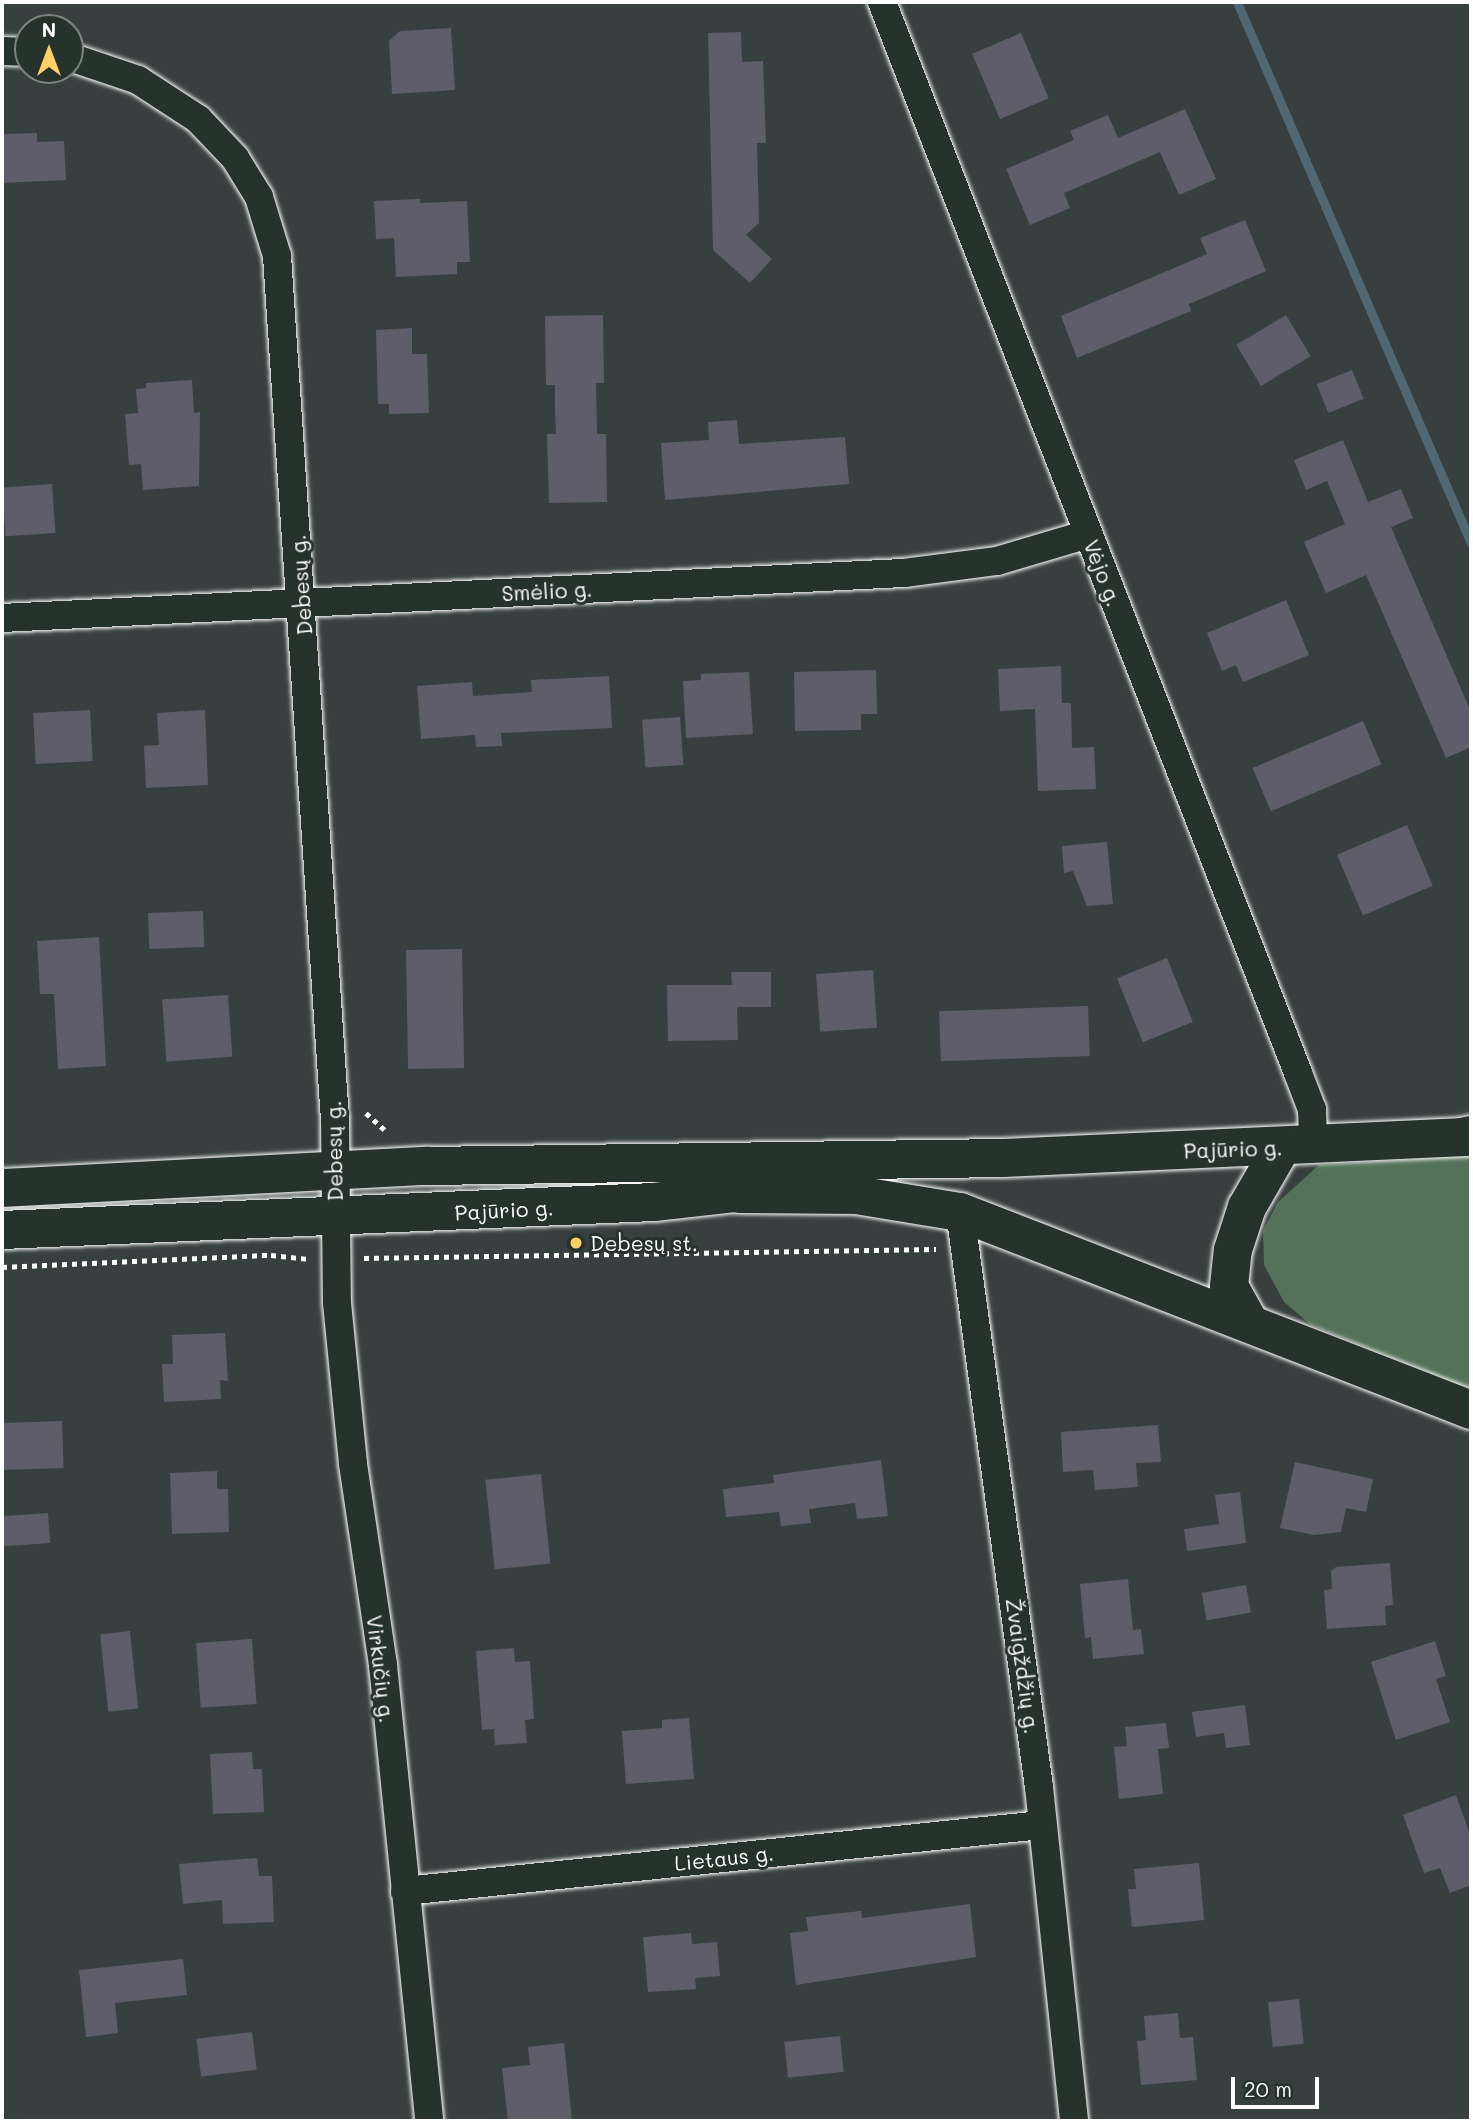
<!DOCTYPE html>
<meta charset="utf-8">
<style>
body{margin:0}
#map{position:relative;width:1473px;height:2123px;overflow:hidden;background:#37403f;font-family:Mali,sans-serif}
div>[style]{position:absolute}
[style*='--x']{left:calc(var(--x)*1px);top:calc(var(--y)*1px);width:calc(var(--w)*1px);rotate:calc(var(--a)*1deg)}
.green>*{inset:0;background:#54725a}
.stream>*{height:9px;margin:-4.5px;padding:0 4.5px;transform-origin:4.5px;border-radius:4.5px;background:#4f6873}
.building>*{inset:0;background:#5e5d69;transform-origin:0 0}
.path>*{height:4.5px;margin-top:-2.25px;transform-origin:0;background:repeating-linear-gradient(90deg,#fff 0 5px,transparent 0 10px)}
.roads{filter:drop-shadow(0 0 2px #fff) drop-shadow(0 0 2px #fff)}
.minor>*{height:28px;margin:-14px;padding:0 14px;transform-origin:14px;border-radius:14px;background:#26332d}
.secondary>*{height:38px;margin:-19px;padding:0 19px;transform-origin:19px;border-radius:19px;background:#26332d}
.trunk>*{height:38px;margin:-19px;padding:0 19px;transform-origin:19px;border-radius:19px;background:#26332d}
.dots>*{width:19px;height:19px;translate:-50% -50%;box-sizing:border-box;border:4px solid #26332d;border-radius:50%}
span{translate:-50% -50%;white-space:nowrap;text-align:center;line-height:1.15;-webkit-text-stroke:6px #26332d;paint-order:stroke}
.street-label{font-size:21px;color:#fff}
.poi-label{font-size:21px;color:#fff}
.left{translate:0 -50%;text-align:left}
.frame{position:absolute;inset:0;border:4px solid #fff;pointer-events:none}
.north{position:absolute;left:14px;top:14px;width:70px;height:70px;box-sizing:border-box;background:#26332d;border:2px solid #7d8581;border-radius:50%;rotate:0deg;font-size:19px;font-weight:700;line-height:28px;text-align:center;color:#fff}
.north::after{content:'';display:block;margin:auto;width:24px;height:32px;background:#ffd166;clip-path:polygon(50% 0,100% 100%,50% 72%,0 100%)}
.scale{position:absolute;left:1231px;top:2077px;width:88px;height:32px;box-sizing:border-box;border:4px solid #fff;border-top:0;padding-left:9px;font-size:21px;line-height:24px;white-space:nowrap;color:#fff;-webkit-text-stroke:5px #26332d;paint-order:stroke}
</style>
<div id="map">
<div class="green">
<div style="clip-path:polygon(1471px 1156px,1471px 1389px,1311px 1325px,1284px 1302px,1264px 1265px,1263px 1231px,1278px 1202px,1319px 1165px)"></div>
</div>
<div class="stream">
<div style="--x:1237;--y:2;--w:589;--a:66.61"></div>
</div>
<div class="building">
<div style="clip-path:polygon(451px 28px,455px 90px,392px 94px,389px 41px,400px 31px)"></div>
<div style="clip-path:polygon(741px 32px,742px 62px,763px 61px,766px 143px,757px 143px,759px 223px,746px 235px,772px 259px,750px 283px,713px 250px,708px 33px)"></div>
<div style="left:1021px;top:33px;width:71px;height:53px;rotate:67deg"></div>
<div style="clip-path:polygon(1185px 109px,1216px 179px,1179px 195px,1160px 152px,1064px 193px,1070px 208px,1030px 225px,1006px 169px,1074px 140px,1070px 131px,1108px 115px,1118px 138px)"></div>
<div style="clip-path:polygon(37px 133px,37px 142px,64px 141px,66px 180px,2px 183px,2px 134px)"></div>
<div style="clip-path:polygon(420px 199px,420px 203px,467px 201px,470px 262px,457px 262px,457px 274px,396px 277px,394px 238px,376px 239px,374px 201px)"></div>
<div style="clip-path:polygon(1245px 220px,1266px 271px,1189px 304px,1191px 311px,1077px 358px,1061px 316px,1207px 254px,1200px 238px)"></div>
<div style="clip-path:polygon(603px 315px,604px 383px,596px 383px,597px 434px,606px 434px,607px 502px,549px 503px,547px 434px,556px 434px,555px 410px,555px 385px,546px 385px,545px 316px)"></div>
<div style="left:1286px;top:315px;width:48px;height:58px;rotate:59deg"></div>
<div style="clip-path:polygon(412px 328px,412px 354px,427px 354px,429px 413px,389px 414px,389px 404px,378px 404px,376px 330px)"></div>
<div style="left:1352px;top:370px;width:31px;height:38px;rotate:68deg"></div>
<div style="clip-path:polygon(192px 380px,194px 413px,200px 412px,199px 486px,143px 490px,141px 464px,129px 465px,125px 414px,138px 413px,136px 389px,146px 388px,146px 383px)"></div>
<div style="clip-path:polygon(737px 420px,739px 444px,845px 437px,849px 484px,665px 500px,661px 443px,709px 440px,708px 422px)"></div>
<div style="clip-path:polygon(1343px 440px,1368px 502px,1401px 489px,1413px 518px,1391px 527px,1471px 712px,1471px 747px,1446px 758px,1366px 575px,1326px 593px,1304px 542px,1345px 524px,1327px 481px,1306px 490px,1294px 460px)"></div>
<div style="left:52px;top:484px;width:49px;height:50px;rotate:86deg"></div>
<div style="clip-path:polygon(1286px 600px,1309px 655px,1243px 682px,1236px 665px,1222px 671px,1207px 633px)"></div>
<div style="clip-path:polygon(1061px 666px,1062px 703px,1071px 703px,1072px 748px,1094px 747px,1096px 789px,1038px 791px,1035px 709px,1000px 711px,998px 669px)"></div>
<div style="clip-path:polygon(876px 670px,877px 714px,861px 714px,861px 730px,795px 731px,794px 672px)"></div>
<div style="clip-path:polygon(749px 672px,753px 734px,686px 738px,683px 681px,701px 680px,701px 674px)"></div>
<div style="clip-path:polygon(609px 676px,612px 728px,501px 733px,502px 746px,476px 747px,475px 735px,421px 739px,417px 686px,472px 682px,473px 696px,532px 692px,531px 680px)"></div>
<div style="left:90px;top:710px;width:51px;height:57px;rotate:87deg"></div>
<div style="clip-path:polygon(205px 710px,208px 785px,146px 788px,144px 746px,159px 745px,157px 713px)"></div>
<div style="left:680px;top:717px;width:48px;height:38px;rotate:86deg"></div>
<div style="left:1363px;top:721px;width:47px;height:120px;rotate:67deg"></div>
<div style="left:1407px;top:825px;width:66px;height:76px;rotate:67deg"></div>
<div style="clip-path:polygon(1107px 842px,1113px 904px,1087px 906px,1073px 871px,1064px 873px,1062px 846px)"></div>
<div style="left:203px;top:911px;width:36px;height:55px;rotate:88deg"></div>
<div style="clip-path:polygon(99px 937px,106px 1066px,58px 1069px,54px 994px,40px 994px,37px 941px)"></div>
<div style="left:462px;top:949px;width:119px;height:56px;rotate:89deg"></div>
<div style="left:1167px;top:958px;width:69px;height:54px;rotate:68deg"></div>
<div style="left:873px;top:970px;width:58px;height:57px;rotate:86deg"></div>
<div style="clip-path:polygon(731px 972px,771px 972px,771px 1007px,737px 1007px,738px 1040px,668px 1041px,667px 985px,732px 985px)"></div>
<div style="left:228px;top:995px;width:62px;height:66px;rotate:86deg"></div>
<div style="left:1088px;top:1006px;width:50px;height:149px;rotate:88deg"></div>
<div style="clip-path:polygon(225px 1333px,228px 1381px,220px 1380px,221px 1399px,164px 1402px,162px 1364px,173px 1364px,172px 1335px)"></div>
<div style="left:62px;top:1421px;width:47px;height:60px;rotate:88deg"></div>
<div style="clip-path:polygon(1158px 1425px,1161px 1462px,1136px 1463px,1138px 1487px,1095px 1490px,1093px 1470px,1063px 1472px,1061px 1432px)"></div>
<div style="clip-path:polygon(881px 1460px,888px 1516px,857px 1519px,855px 1503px,809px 1509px,811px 1523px,781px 1526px,779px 1512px,726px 1517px,723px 1489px,774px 1483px,773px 1475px)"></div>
<div style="clip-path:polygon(1295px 1462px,1373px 1479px,1366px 1512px,1346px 1508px,1341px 1532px,1314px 1535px,1280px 1528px)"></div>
<div style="clip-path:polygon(217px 1471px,217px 1489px,228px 1489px,229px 1532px,172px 1534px,170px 1473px)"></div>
<div style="left:541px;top:1474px;width:90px;height:56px;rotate:84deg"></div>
<div style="clip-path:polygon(1240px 1492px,1246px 1543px,1187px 1551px,1184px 1529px,1219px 1524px,1215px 1495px)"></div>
<div style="left:48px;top:1513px;width:30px;height:46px;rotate:86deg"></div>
<div style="clip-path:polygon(1390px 1563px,1393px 1605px,1385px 1606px,1386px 1625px,1327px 1629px,1324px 1590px,1332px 1589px,1331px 1571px,1336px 1567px)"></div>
<div style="clip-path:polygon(1128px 1579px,1133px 1630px,1141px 1629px,1144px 1654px,1093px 1659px,1091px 1637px,1085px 1638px,1080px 1584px)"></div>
<div style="left:1246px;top:1585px;width:28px;height:45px;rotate:80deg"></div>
<div style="left:130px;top:1631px;width:78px;height:30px;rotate:84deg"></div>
<div style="left:252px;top:1639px;width:65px;height:56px;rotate:86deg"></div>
<div style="clip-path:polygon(1435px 1641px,1446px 1676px,1436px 1679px,1450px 1722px,1396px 1740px,1371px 1662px)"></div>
<div style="clip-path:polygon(514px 1648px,515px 1662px,530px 1661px,534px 1719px,525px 1720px,527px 1743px,495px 1745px,494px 1729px,482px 1730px,476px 1651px)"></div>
<div style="clip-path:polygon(1245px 1705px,1250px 1745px,1226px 1748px,1224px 1733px,1196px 1737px,1192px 1712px)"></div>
<div style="clip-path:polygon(689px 1718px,694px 1779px,626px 1784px,622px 1731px,662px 1728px,662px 1720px)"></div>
<div style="clip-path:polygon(1166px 1723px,1169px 1748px,1158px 1749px,1163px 1794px,1119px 1799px,1114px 1747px,1127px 1746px,1125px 1727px)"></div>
<div style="clip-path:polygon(252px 1752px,253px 1769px,262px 1769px,264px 1812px,213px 1814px,210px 1754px)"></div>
<div style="clip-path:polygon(1456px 1795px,1471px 1837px,1471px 1885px,1450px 1893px,1440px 1868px,1424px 1873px,1403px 1815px)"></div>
<div style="clip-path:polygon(257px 1858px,259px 1876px,272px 1876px,274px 1922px,223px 1924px,222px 1900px,183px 1904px,179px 1864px)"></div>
<div style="clip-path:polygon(1199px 1863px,1204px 1920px,1132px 1927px,1128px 1889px,1136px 1889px,1134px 1869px)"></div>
<div style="clip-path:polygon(970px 1904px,976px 1957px,796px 1985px,790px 1933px,808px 1931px,806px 1917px,861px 1911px,862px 1918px)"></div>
<div style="clip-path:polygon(691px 1933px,692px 1944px,717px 1942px,720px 1976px,695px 1978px,696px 1989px,648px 1992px,643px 1937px)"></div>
<div style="clip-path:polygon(183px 1959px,187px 1995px,115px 2003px,118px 2033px,86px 2037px,79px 1970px)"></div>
<div style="left:1299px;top:1999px;width:45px;height:31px;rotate:84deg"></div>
<div style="clip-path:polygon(1178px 2013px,1180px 2038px,1193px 2037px,1197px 2080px,1141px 2085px,1137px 2041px,1146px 2040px,1144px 2016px)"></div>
<div style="left:252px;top:2032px;width:38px;height:56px;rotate:83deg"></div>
<div style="left:840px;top:2036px;width:36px;height:56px;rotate:84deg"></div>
<div style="clip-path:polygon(564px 2043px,572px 2121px,508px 2121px,502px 2068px,530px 2065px,528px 2047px)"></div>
</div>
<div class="path">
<div style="--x:366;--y:1113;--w:28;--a:42"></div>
<div style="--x:364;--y:1258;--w:572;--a:-0.9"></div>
<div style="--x:2;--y:1267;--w:269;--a:-2.6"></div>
<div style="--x:271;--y:1255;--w:37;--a:6"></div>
</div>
<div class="roads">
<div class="minor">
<div style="--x:882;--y:2;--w:1149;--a:68.77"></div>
<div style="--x:1298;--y:1073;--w:39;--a:69"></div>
<div style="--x:1312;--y:1109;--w:38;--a:88"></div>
<div style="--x:2;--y:51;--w:26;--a:2"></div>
<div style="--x:70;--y:57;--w:72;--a:18.7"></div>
<div style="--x:138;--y:80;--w:72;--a:33"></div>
<div style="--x:198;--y:119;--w:54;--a:46.5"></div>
<div style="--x:235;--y:158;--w:46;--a:58.4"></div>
<div style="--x:259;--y:197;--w:62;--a:73"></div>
<div style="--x:277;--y:256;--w:865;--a:86.16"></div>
<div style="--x:335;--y:1119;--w:184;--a:89.4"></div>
<div style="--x:337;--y:1303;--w:162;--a:84.3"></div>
<div style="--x:353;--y:1464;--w:203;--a:81.5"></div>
<div style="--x:383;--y:1665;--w:458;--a:84.2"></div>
<div style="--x:2;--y:618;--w:903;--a:-2.86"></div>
<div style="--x:904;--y:573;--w:94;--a:-7.4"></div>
<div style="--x:997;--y:561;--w:95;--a:-16.5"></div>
<div style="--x:960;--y:1212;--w:580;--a:82.18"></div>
<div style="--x:1039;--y:1787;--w:336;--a:84"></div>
<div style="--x:405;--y:1891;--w:640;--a:-5.92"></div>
</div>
<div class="secondary">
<div style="--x:2;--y:1188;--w:425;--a:-3"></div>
<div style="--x:426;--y:1166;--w:577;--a:-0.79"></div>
<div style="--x:1003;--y:1158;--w:468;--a:-2.6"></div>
<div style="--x:2;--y:1230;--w:653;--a:-2.46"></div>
<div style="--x:654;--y:1202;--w:119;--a:-6.3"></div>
</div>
<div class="trunk">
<div style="--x:1462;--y:1137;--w:9;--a:-13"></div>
<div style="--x:739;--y:1194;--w:117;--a:0.5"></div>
<div style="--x:856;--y:1195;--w:105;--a:9.3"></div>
<div style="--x:960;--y:1212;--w:548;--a:21.18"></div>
<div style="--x:1249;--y:1322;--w:41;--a:-119.1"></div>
<div style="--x:1229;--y:1286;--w:36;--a:-84"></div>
<div style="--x:1233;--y:1250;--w:45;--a:-72"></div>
<div style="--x:1247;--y:1207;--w:68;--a:-60"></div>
</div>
</div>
<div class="dots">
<div style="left:576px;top:1243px;background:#ffd166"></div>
</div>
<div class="street-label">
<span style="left:1103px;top:573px;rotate:69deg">Vėjo g.</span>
<span style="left:301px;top:585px;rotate:-94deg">Debesų g.</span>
<span style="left:547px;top:591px;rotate:-3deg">Smėlio g.</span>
<span style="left:1233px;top:1149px;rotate:-2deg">Pajūrio g.</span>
<span style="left:334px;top:1151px;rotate:-91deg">Debesų g.</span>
<span style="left:504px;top:1210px;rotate:-3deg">Pajūrio g.</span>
<span style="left:1023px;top:1666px;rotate:82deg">Žvaigždžių g.</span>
<span style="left:381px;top:1669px;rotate:83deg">Virkučių g.</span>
<span style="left:724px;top:1858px;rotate:-6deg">Lietaus g.</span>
</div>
<div class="poi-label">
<span class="left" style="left:590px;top:1243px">Debesų st.</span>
</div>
<div class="frame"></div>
<div class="north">N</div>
<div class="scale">20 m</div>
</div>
